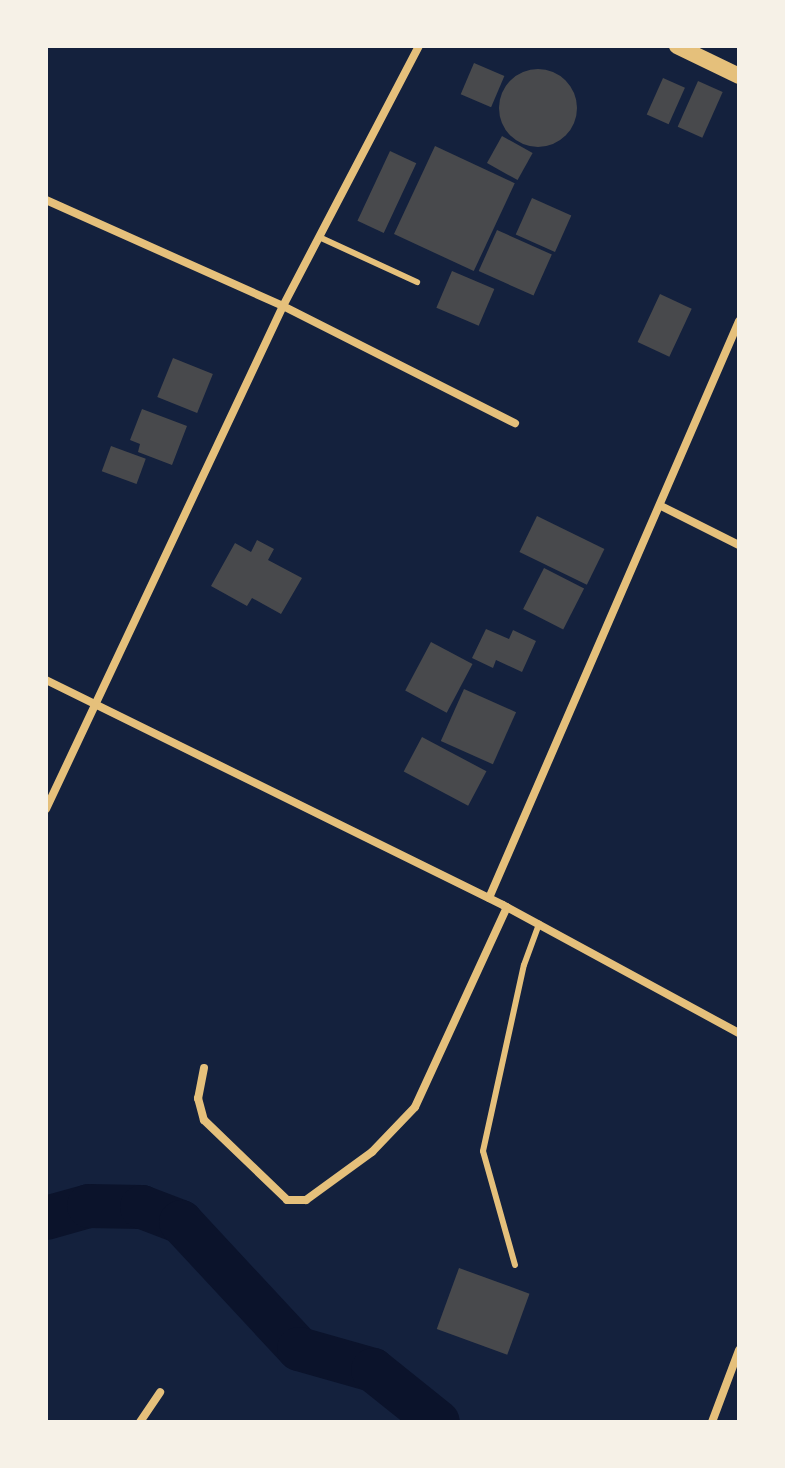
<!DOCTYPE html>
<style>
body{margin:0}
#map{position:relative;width:785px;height:1468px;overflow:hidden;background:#14213d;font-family:"Fira Sans Condensed",sans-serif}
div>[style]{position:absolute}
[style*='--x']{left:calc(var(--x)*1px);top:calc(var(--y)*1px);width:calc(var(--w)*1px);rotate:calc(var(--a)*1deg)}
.river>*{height:44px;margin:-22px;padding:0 22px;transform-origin:22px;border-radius:22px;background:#0b132b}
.building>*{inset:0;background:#48494c;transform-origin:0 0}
.round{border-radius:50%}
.service>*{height:6px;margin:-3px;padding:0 3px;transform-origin:3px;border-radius:3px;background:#e5c07b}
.minor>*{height:8px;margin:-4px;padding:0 4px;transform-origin:4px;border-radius:4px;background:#e5c07b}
.secondary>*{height:16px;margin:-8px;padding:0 8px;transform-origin:8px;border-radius:8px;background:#e5c07b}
span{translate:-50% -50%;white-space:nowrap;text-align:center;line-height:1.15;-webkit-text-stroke:6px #f6f1e7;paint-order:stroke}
.frame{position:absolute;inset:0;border:48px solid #f6f1e7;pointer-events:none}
</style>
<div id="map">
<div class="river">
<div style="--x:46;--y:1218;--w:45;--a:-15.6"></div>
<div style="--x:89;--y:1206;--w:53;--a:1.1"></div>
<div style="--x:142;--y:1207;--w:42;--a:21"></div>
<div style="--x:181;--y:1222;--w:173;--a:47.1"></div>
<div style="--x:299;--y:1349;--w:77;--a:15.8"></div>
<div style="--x:373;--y:1370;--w:83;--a:38.7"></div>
</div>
<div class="building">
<div style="left:474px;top:63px;width:33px;height:34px;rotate:23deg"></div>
<div class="round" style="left:499px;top:69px;width:78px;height:78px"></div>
<div style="left:663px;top:78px;width:24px;height:40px;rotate:24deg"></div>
<div style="left:698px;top:81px;width:27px;height:50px;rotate:24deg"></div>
<div style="left:502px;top:136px;width:35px;height:31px;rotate:29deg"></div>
<div style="left:435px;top:146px;width:88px;height:97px;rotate:25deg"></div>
<div style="left:390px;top:151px;width:29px;height:77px;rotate:25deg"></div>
<div style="left:532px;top:198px;width:43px;height:40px;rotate:24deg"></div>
<div style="left:497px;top:230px;width:60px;height:45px;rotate:24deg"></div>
<div style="left:452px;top:271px;width:46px;height:40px;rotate:23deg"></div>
<div style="left:660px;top:294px;width:35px;height:53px;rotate:25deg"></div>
<div style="left:173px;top:358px;width:43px;height:42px;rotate:22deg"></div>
<div style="clip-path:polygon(142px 409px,187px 426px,172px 465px,138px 452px,140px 444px,130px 440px)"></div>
<div style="left:111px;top:446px;width:37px;height:27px;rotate:20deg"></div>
<div style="left:537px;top:516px;width:75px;height:40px;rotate:26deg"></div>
<div style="clip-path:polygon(257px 540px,274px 549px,268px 560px,302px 578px,281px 614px,252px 598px,247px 606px,211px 586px,235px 543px,251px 552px)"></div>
<div style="left:544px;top:568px;width:45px;height:46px;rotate:27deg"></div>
<div style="clip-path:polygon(486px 629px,509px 639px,513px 630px,536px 641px,522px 672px,496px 660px,493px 668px,472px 658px)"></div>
<div style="left:431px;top:642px;width:47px;height:55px;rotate:28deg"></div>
<div style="left:464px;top:689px;width:57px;height:57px;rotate:24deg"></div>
<div style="left:422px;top:737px;width:73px;height:39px;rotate:28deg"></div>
<div style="left:459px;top:1268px;width:75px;height:65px;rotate:20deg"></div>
</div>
<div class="service">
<div style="--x:319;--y:237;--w:108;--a:24.7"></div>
<div style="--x:515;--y:1265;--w:118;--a:-105.7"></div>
<div style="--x:483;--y:1151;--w:190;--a:-77.6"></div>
<div style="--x:524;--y:965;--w:44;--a:-69.9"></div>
</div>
<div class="minor">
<div style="--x:46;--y:200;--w:260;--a:24.1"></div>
<div style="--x:283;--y:306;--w:260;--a:26.8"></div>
<div style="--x:663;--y:507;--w:85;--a:26.6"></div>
<div style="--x:46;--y:680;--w:509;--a:26.21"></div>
<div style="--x:503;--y:905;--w:268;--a:28.5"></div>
<div style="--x:46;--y:809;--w:556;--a:-64.77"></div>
<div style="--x:283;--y:306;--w:293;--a:-62.4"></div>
<div style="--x:489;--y:898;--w:629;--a:-66.57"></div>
<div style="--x:204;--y:1068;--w:31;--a:101"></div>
<div style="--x:198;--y:1098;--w:23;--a:75"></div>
<div style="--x:204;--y:1120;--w:115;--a:43.9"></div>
<div style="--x:287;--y:1200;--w:19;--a:0"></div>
<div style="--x:306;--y:1200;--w:82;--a:-36"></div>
<div style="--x:372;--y:1152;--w:62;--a:-46.3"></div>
<div style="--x:415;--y:1107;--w:220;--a:-65.3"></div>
<div style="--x:140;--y:1422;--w:36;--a:-56"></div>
<div style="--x:712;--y:1422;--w:77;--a:-69.4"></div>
</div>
<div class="secondary">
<div style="--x:677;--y:46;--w:69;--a:25.8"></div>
</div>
<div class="frame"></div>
</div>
